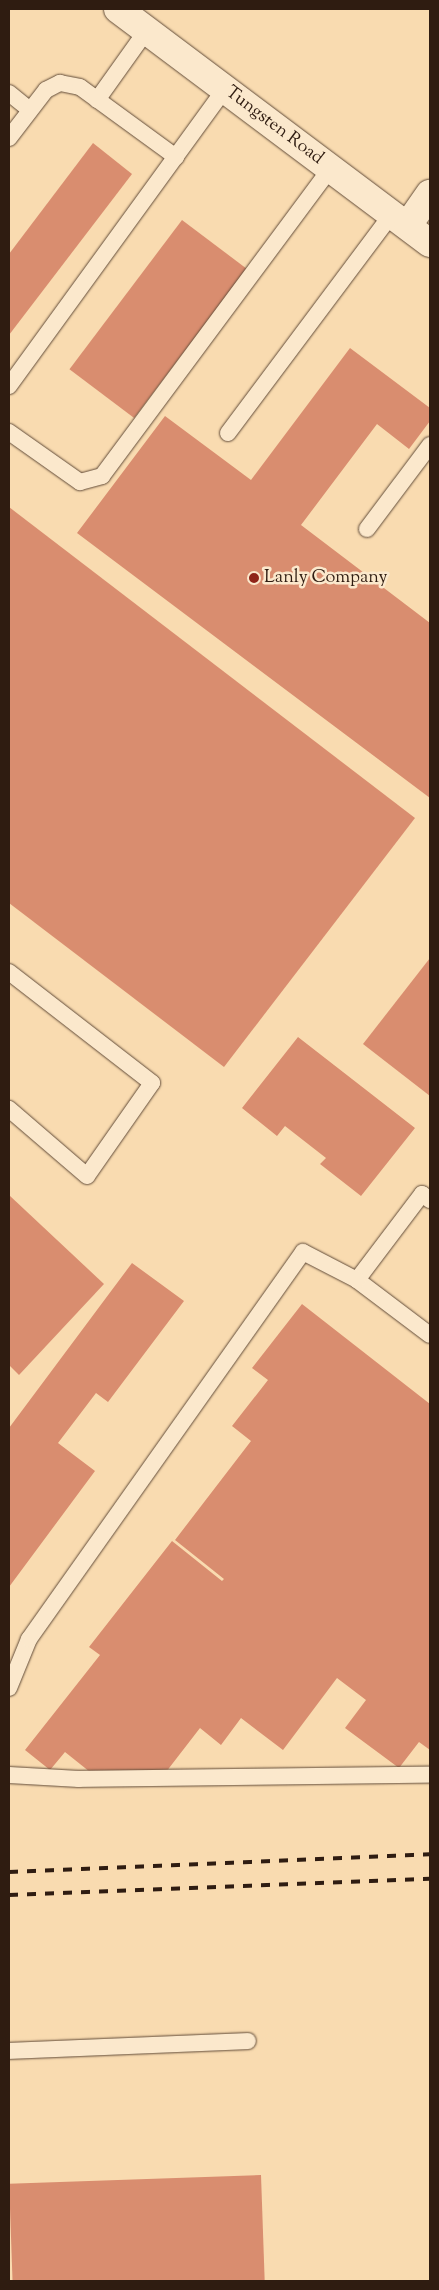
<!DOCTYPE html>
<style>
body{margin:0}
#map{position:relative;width:439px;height:2290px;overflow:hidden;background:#f9dbb0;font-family:"Sorts Mill Goudy",serif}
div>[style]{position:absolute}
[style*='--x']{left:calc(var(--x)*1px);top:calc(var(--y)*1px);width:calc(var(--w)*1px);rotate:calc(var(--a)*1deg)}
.building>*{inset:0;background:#d98d6f;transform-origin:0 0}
.roads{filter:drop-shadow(0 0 1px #624c39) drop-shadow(0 0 1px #624c39)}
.lane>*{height:16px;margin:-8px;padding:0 8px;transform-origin:8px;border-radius:8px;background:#fbe8cc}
.street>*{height:28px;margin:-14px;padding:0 14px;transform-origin:14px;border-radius:14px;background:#fbe8cc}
.rail>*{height:4px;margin-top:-2px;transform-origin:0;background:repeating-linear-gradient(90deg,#2f1c11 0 9px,transparent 0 18px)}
.dots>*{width:14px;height:14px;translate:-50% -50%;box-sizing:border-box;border:2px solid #fbe8cc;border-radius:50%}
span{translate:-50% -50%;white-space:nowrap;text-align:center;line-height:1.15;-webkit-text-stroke:5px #fbe8cc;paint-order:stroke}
.street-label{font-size:18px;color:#2f1c11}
.poi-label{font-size:18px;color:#2f1c11}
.left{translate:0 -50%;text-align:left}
.frame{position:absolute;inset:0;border:10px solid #2f1c11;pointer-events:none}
</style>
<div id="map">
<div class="building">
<div style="clip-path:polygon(93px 143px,132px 174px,9px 335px,9px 254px)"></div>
<div style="left:182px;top:220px;width:81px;height:187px;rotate:37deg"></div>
<div style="clip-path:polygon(350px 348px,430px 408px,430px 421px,409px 449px,377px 424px,301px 525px,430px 623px,430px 798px,77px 533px,165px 416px,251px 480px)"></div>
<div style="clip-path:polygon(9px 507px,415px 818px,224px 1067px,9px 903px)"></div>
<div style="clip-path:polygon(430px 958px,430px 1096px,363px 1044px)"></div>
<div style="clip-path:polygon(298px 1037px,415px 1128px,361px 1196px,320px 1164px,326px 1158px,285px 1126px,277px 1136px,242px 1108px)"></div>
<div style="clip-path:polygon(9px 1195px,104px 1284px,19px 1375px,9px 1365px)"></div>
<div style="clip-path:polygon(132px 1263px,184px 1301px,108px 1402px,96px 1393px,58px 1443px,95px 1471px,9px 1587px,9px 1428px)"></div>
<div style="clip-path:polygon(302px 1304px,430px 1404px,430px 1750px,419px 1742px,399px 1768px,345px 1728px,366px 1700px,337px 1678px,283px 1750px,241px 1718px,221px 1745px,200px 1728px,166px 1772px,90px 1772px,65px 1752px,50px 1770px,25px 1750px,100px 1655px,89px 1647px,172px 1541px,222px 1581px,224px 1579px,175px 1540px,251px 1441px,232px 1426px,268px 1380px,252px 1368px)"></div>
<div style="left:261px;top:2175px;width:106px;height:252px;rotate:88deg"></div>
</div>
<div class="roads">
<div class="lane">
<div style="--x:9;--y:93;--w:26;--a:39"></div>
<div style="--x:97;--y:100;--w:86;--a:-54.5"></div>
<div style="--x:9;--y:138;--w:61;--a:-52.4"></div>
<div style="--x:46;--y:90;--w:16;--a:-27"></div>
<div style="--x:60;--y:83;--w:20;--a:11"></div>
<div style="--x:80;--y:87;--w:119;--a:36.1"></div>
<div style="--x:9;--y:386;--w:367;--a:-54"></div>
<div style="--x:9;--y:432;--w:87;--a:35.2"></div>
<div style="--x:80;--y:482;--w:23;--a:-15"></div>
<div style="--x:102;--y:476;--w:384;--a:-53.4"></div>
<div style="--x:228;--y:433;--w:274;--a:-53.2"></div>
<div style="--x:367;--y:529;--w:105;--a:-53.1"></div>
<div style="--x:9;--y:972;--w:181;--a:37.8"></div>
<div style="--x:152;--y:1083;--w:113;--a:125"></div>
<div style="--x:87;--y:1176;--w:103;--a:-139.3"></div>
<div style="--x:430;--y:1200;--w:10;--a:-143"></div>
<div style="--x:422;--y:1194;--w:108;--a:127.1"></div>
<div style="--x:357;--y:1280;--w:91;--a:37"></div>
<div style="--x:9;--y:1688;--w:53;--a:-67.8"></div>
<div style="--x:29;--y:1639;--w:474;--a:-54.7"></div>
<div style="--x:303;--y:1252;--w:61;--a:27.4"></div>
<div style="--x:9;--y:1775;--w:70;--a:3.3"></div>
<div style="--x:79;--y:1779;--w:351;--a:-0.7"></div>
<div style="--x:9;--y:2051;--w:239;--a:-2.4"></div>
</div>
<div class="street">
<div style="--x:118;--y:9;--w:390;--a:36.9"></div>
<div style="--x:408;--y:225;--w:38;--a:-55"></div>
</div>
</div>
<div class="rail">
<div style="--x:9;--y:1872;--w:421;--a:-2.4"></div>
<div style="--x:9;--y:1895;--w:421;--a:-2.2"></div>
</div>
<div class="dots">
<div style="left:254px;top:578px;background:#8f2418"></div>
</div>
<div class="street-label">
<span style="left:274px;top:126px;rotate:37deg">Tungsten Road</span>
</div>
<div class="poi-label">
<span class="left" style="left:264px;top:578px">Lanly Company</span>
</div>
<div class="frame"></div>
</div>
